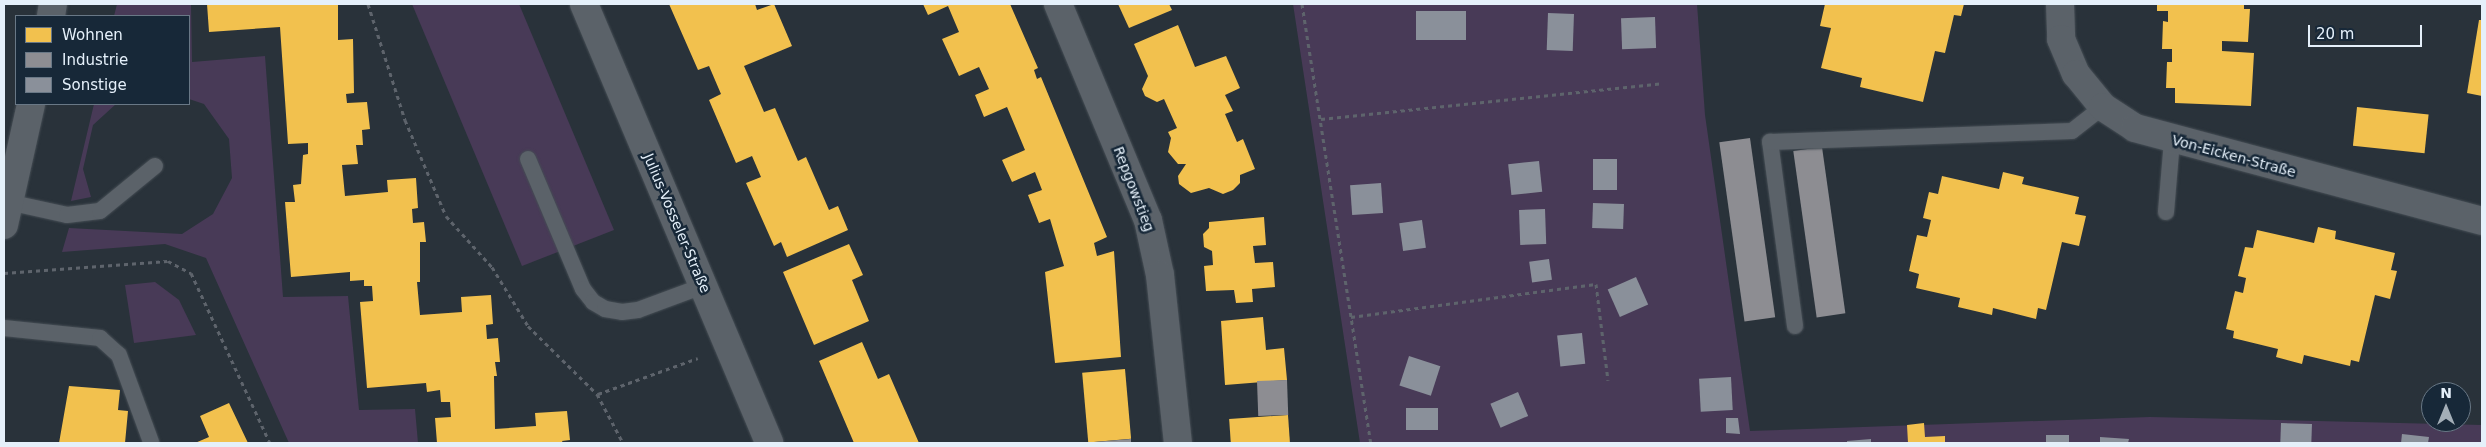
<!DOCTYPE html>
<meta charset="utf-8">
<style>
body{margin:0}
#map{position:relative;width:2486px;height:447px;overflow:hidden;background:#29323a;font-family:"DejaVu Sans",sans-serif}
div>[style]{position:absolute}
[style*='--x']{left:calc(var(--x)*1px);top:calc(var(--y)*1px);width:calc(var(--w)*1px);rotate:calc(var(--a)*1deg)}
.green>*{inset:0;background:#483a57}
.homes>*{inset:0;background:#f2c14e;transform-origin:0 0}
.industry>*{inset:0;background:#8d8d92;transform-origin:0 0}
.building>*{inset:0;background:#8a909a;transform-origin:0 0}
.path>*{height:3px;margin-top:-1.5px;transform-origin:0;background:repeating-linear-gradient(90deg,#5e646c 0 4px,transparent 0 8px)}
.roads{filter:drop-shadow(0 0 1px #454d54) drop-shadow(0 0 1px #454d54)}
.service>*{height:16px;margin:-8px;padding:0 8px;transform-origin:8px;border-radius:8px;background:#5b6269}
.minor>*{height:28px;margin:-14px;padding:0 14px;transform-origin:14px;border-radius:14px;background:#5b6269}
.tertiary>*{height:28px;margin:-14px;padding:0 14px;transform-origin:14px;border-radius:14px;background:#5b6269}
span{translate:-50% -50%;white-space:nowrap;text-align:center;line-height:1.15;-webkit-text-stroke:5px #172838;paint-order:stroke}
.street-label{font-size:14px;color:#e5f0fa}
.frame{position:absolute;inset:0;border:5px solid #e5f0fa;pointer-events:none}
.legend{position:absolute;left:15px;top:15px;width:175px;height:90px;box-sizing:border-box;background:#172838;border:1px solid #697886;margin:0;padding:6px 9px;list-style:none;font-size:15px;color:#e5f0fa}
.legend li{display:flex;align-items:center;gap:10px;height:25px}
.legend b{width:25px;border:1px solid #697886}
.north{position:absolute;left:2421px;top:382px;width:50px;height:50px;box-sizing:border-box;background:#172838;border:1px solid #697886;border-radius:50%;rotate:0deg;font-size:14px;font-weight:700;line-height:20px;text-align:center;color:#e5f0fa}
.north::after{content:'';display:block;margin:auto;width:18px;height:22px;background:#a3aeb7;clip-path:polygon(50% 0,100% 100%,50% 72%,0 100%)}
.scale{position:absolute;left:2308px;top:25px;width:114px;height:22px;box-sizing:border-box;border:2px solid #e5f0fa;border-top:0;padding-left:6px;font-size:15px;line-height:18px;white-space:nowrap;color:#e5f0fa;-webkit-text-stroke:4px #172838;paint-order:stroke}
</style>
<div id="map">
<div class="green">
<div style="clip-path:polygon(117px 4px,191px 4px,192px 62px,265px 56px,283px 297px,348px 296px,359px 410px,415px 409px,418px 443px,289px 443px,206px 258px,165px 244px,62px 252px,69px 228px,182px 234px,213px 214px,232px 178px,229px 139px,204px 104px,189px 99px,189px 16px,114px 16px)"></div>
<div style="clip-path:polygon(412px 4px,519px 4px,614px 230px,522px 266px)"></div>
<div style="clip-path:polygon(1293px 4px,1697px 4px,1705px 115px,1750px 431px,2150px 417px,2482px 425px,2482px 443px,1360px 443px)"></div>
<div style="clip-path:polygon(94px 104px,116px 104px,93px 125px,83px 169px,91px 197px,71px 201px)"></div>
<div style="clip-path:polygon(155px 282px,179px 300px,196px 335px,134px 343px,125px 285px)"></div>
</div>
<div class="homes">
<div style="clip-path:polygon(207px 4px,338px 4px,338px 40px,353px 39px,354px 93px,346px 94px,347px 103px,367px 102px,370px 129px,362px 130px,363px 145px,356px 145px,358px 164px,342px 165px,345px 196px,388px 192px,387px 180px,416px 178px,418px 208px,412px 209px,413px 223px,424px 222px,426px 242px,420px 242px,420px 282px,417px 282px,420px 315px,462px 312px,461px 297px,491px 295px,493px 324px,486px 325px,487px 339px,498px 338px,500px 362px,495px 362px,497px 376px,494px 376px,495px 429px,536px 426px,535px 413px,567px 411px,570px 440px,562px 441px,563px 443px,437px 443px,435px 418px,451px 417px,450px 402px,441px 402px,440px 390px,427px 392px,426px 383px,367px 388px,360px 302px,373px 301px,372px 286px,364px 286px,364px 280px,350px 281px,350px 272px,291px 277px,285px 202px,295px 202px,293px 185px,301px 184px,303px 155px,308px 154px,308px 143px,288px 144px,280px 27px,209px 32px)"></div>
<div style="clip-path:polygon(669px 4px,755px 4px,757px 10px,774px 4px,792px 46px,744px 66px,764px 112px,775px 108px,798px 161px,806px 157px,829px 210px,838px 206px,848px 230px,787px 257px,781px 242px,774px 246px,746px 183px,761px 177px,752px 156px,736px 163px,709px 100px,721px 94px,709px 66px,698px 70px)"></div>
<div style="clip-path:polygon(923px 4px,1010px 4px,1038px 68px,1034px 70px,1037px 79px,1041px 77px,1107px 237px,1094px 243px,1097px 256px,1114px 251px,1121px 357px,1055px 363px,1045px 272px,1064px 266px,1050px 219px,1039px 223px,1028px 195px,1042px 190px,1035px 172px,1012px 182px,1002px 160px,1025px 150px,1007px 107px,984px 117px,975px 95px,989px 89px,979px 67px,959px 76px,942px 39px,959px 32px,948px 6px,928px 15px)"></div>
<div style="clip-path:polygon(1118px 4px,1169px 4px,1172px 10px,1129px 28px)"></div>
<div style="clip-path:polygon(1825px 4px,1964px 4px,1961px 16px,1954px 15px,1945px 53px,1935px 51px,1923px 102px,1860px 87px,1862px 78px,1821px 68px,1831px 28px,1820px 26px)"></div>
<div style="clip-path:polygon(2157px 4px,2244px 4px,2244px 9px,2250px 9px,2248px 42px,2222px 41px,2222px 51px,2254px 53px,2251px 106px,2175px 103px,2175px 88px,2166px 88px,2167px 62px,2172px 62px,2172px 49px,2162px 49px,2163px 21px,2168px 22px,2168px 11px,2157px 11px)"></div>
<div style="clip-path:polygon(2479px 20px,2482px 20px,2482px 96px,2467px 93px)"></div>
<div style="clip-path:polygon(1178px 25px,1195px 67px,1226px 56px,1240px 88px,1225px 95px,1233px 111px,1225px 114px,1237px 142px,1243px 139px,1255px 169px,1240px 175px,1240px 183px,1233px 190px,1223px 194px,1209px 188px,1191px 193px,1179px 184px,1178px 176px,1186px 164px,1178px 164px,1168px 152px,1171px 138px,1168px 132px,1177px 128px,1164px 99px,1157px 102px,1145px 96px,1142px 89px,1148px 76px,1134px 44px)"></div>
<div style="left:2357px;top:107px;width:72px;height:39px;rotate:6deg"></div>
<div style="clip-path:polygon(2003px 172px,2024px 177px,2022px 184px,2079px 197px,2075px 214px,2086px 216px,2079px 246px,2062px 242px,2046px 310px,2038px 308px,2036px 319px,1993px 308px,1992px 315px,1958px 307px,1960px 298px,1916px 288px,1919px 274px,1909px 271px,1917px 235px,1927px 237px,1931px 220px,1923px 218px,1929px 192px,1938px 194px,1942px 176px,1999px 189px)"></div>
<div style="clip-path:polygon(1264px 217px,1266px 245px,1253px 246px,1255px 263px,1273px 262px,1275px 287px,1252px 289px,1253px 302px,1236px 303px,1234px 290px,1206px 291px,1204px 266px,1213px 265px,1212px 251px,1204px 247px,1203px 234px,1209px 228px,1209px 222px)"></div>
<div style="clip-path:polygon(2318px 227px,2336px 231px,2335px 239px,2395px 253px,2391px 270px,2397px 271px,2390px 299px,2375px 295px,2359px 362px,2351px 360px,2350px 366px,2304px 355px,2302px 364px,2276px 357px,2278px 349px,2233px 338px,2234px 331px,2226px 329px,2235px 291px,2243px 293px,2246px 278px,2238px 276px,2245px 247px,2253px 248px,2257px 230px,2314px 243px)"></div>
<div style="clip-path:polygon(849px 244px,863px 275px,852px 280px,869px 321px,814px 345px,783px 272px)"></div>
<div style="clip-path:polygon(1263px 317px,1266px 350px,1284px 348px,1287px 380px,1225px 385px,1221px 321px)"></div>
<div style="clip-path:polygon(862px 342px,878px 379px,889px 374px,919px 443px,854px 443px,819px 361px)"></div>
<div style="left:1125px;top:369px;width:70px;height:43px;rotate:85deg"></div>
<div style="clip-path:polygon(69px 386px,120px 390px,118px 410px,128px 411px,125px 443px,59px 443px)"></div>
<div style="clip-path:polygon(229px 403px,248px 443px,195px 443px,209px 437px,200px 416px)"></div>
<div style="left:1288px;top:415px;width:28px;height:59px;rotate:86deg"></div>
<div style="clip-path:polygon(1924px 423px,1925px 437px,1945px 436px,1945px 443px,1908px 443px,1907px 425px)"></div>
</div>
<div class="industry">
<div style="left:1750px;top:138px;width:181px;height:31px;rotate:82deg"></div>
<div style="left:1822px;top:147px;width:168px;height:29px;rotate:82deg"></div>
<div style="left:1287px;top:380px;width:35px;height:30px;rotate:88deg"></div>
<div style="clip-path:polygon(1131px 439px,1131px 443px,1094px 443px,1094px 442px)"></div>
</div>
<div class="building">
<div style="left:1416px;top:11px;width:50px;height:29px"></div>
<div style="left:1548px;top:13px;width:26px;height:37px;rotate:2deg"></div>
<div style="left:1655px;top:17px;width:31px;height:34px;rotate:88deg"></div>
<div style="left:1593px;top:159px;width:24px;height:31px"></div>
<div style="left:1539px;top:161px;width:31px;height:31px;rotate:84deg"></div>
<div style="left:1381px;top:183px;width:30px;height:31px;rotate:86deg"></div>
<div style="left:1593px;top:203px;width:31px;height:25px;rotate:2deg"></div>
<div style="left:1545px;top:209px;width:35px;height:26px;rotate:88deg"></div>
<div style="left:1422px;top:220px;width:28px;height:23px;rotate:82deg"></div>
<div style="left:1549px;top:259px;width:21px;height:20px;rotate:82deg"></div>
<div style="left:1636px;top:277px;width:30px;height:31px;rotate:66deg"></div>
<div style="left:1582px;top:333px;width:31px;height:25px;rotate:84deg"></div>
<div style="left:1409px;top:356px;width:33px;height:31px;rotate:18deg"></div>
<div style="left:1731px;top:377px;width:33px;height:32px;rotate:87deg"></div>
<div style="left:1518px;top:392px;width:26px;height:30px;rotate:67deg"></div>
<div style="left:1406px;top:408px;width:32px;height:22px"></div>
<div style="clip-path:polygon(1726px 418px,1738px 418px,1740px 434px,1726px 433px)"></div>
<div style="left:2281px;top:423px;width:31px;height:20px;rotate:2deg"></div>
<div style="clip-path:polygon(2402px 434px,2429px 437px,2428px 443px,2401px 443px)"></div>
<div style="left:2046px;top:435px;width:23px;height:8px"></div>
<div style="clip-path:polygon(2100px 437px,2129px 439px,2128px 443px,2100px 443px)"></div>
<div style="clip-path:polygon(1871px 439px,1871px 443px,1847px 443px,1847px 441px)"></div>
</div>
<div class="path">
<div style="--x:368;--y:4;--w:122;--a:72.3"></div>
<div style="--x:405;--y:120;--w:104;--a:66.9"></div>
<div style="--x:446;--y:216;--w:69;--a:48"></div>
<div style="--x:492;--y:267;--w:69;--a:58.6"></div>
<div style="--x:528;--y:326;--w:97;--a:44.6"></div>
<div style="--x:597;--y:394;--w:55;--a:62"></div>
<div style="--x:1302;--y:4;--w:444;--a:81.1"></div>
<div style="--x:1321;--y:119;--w:343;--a:-6"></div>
<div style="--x:4;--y:273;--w:164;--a:-4.2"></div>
<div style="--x:168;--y:261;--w:26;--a:28"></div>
<div style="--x:191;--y:273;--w:187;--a:65.1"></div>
<div style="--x:1351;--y:317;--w:247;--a:-7.7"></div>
<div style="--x:1596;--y:284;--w:97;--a:82.9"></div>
<div style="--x:598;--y:394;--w:106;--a:-19.8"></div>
</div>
<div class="roads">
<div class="service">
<div style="--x:528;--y:159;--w:141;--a:67.1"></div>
<div style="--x:583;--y:289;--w:16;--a:52"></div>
<div style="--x:593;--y:302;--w:14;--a:30"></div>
<div style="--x:605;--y:309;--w:17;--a:10"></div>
<div style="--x:622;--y:312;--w:16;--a:-7"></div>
<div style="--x:638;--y:310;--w:69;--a:-20.3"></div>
<div style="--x:8;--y:202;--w:60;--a:12.4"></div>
<div style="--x:67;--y:215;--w:33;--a:-7"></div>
<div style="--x:100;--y:211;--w:71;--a:-39.3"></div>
<div style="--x:2166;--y:212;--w:72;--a:-85.2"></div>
<div style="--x:1795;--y:326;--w:186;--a:-97.7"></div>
<div style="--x:1770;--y:142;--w:302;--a:-2.1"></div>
<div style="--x:2072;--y:131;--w:39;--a:-38"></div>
<div style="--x:4;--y:328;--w:97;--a:5.9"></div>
<div style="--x:100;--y:338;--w:25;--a:42"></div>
<div style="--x:119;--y:355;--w:93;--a:69.8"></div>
</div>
<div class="minor">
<div style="--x:584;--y:4;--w:476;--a:67.1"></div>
<div style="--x:1058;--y:4;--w:234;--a:67.4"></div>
<div style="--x:1148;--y:220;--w:56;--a:77.7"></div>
<div style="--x:1160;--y:275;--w:169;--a:83.9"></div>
<div style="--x:2060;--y:4;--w:35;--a:88"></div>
<div style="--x:2061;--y:39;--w:38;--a:67"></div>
<div style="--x:2076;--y:74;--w:43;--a:50.7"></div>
<div style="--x:2103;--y:107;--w:38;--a:33"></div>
<div style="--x:2135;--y:128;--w:359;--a:15"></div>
</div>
<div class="tertiary">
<div style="--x:51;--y:16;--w:12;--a:-81"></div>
<div style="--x:4;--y:225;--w:124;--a:-77.4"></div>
</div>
</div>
<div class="street-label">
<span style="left:2234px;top:156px;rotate:15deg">Von-Eicken-Straße</span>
<span style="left:1134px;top:189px;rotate:69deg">Repgowstieg</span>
<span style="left:677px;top:223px;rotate:67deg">Julius-Vosseler-Straße</span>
</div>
<div class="frame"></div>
<ul class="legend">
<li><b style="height:14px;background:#f2c14e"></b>Wohnen</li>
<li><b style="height:14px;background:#8d8d92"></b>Industrie</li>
<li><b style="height:14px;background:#8a909a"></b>Sonstige</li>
</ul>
<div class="north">N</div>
<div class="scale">20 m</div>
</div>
